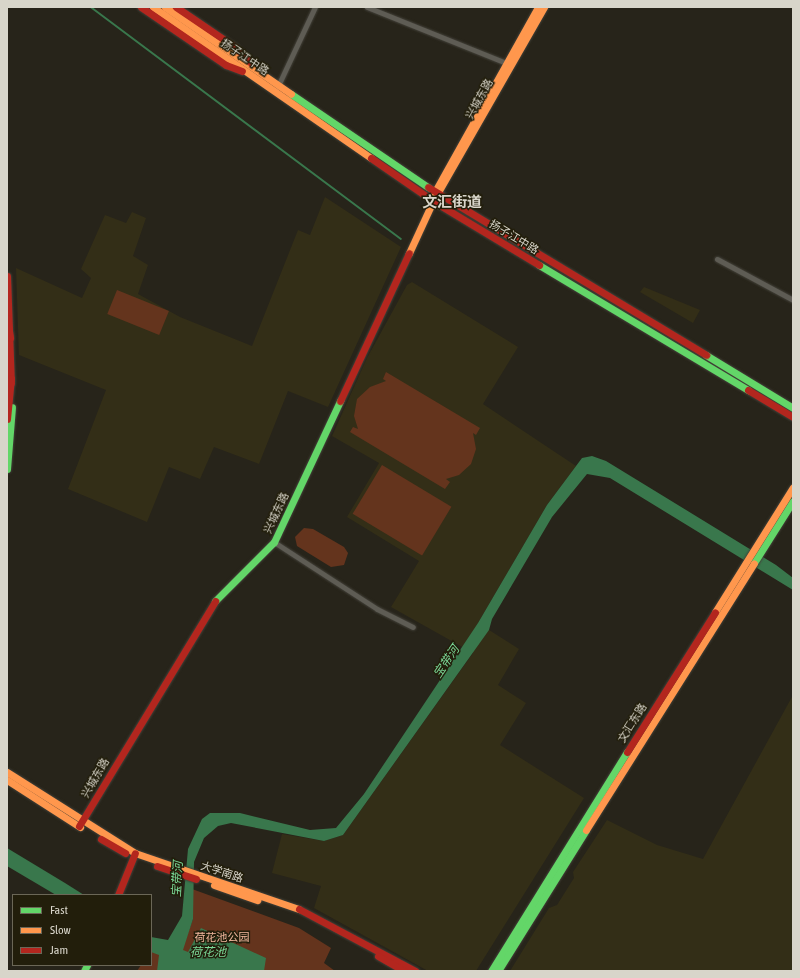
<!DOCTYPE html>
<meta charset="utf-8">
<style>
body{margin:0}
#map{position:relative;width:800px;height:978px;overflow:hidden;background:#27241a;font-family:"Asap Condensed","Noto Sans SC",sans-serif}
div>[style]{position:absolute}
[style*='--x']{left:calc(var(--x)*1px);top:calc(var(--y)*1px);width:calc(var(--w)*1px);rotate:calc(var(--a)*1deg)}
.built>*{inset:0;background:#332e17}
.green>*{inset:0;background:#64341d;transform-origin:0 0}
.water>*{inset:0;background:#39774c}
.stream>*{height:1.5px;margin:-0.75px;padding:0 0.75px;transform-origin:0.75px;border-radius:0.75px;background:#39774c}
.roads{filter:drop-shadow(0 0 1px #434139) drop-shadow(0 0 1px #434139)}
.street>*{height:5px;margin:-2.5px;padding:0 2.5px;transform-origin:2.5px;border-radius:2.5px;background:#5e5c54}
.fast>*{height:7px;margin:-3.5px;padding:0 3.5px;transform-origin:3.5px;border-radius:3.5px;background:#63d668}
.slow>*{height:7px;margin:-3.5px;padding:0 3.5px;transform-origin:3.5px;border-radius:3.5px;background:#ff974d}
.jam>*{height:7px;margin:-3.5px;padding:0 3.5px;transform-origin:3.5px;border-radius:3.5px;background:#b3261e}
span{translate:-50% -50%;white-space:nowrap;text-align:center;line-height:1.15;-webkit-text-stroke:3px #221e0b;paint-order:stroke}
.street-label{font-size:11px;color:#d8d5ca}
.park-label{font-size:11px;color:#f4b99f}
.water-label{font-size:12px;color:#7bd998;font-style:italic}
.district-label{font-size:15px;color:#d8d5ca;font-weight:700}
.frame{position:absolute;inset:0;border:8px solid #d8d5ca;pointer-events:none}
.legend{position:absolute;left:12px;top:894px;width:140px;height:72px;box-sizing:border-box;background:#221e0b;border:1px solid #6b6757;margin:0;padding:5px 7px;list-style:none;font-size:12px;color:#d8d5ca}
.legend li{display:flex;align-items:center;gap:8px;height:20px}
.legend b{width:20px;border:1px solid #6b6757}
</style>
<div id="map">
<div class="built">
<div style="clip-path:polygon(325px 197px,401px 247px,328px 407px,288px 391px,259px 464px,214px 447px,200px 479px,169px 467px,147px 522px,68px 489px,106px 390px,19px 355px,16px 268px,82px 298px,91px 278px,81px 269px,105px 215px,126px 223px,132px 212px,146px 218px,133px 256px,148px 265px,138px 294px,180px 317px,252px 346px,298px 230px,310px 235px)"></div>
<div style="clip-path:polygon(412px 282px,518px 347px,483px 404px,576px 466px,547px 505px,478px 623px,519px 649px,498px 685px,526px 703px,500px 745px,584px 798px,476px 971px,428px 971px,314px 908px,321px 886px,272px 873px,282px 834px,324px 841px,343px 835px,473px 653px,391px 607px,419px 561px,347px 517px,379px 463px,332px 436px,367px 358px,407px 285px)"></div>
<div style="clip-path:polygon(644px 287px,700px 310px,693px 323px,640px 292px)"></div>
<div style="clip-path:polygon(793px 695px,793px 971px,510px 971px,549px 908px,557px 905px,574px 878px,573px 872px,607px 820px,657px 845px,703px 859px)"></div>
</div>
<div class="green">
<div style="left:117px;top:290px;width:56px;height:26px;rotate:22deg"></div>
<div style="clip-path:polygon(386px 372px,480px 428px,476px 435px,473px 433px,476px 449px,471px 464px,459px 475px,446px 479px,450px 482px,445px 489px,350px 432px,353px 427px,358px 429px,354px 416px,357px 399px,370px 387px,386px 381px,383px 379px)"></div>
<div style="left:382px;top:465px;width:81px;height:57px;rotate:31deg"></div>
<div style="clip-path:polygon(304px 528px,313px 529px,344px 547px,348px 553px,344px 565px,331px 567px,297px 546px,295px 537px)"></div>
<div style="clip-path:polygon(192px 889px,299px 928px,331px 948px,324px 963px,335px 971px,137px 971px,141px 965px,151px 965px,151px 951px,184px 944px,193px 919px)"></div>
</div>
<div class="water">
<div style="clip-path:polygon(592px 456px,606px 461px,776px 565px,793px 578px,793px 590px,610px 478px,587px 474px,552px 517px,492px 619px,489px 630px,343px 835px,324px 841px,231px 823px,218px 826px,204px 838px,194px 862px,193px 919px,183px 950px,188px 952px,201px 928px,266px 958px,264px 971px,157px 971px,159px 955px,151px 952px,151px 937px,168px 940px,182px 916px,188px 849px,202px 819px,210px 813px,240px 813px,310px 830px,336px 828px,364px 794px,478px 623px,547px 505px,582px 458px)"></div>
<div style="clip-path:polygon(7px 848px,65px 883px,84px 895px,56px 895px,7px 866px)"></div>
</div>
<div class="stream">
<div style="--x:91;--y:7;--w:387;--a:36.8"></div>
</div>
<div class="roads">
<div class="street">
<div style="--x:367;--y:7;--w:150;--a:21.9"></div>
<div style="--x:277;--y:88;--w:89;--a:-64.9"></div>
<div style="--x:717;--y:259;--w:86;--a:28.3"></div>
<div style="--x:274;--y:542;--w:123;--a:33"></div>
<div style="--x:377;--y:609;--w:40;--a:26.6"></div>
</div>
<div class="fast">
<div style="--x:291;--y:94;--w:166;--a:34.2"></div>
<div style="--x:539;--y:265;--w:244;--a:30.9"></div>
<div style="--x:706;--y:355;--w:102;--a:31.3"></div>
<div style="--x:7;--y:469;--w:62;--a:-85.4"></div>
<div style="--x:754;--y:563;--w:73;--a:-57.8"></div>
<div style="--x:215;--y:601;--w:83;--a:-45"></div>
<div style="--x:274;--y:542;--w:156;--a:-64.9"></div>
<div style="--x:84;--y:971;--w:7;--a:-63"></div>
<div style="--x:491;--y:971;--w:258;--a:-58.2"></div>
<div style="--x:498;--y:971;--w:166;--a:-58"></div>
</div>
<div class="slow">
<div style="--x:153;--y:7;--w:265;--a:34.7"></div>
<div style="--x:165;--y:7;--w:153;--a:34.6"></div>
<div style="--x:433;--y:195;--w:215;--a:-60.8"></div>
<div style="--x:409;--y:253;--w:57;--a:-65.2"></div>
<div style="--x:433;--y:201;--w:224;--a:-60.2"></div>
<div style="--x:715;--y:612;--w:147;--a:-58"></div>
<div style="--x:7;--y:772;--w:151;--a:32.3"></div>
<div style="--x:135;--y:853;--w:173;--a:18.9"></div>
<div style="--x:7;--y:780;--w:87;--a:32.8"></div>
<div style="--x:586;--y:830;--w:315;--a:-57.8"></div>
<div style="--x:214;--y:885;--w:46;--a:19.2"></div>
</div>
<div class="jam">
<div style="--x:141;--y:7;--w:103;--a:34.3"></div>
<div style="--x:226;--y:65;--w:17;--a:21"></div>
<div style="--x:176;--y:7;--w:71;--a:34.1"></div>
<div style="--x:235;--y:47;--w:23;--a:45"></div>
<div style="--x:371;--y:158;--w:75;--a:34.7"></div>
<div style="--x:433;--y:201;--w:124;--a:31.1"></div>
<div style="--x:428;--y:187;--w:325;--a:31.1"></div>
<div style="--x:7;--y:276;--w:107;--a:87.9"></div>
<div style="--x:7;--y:318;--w:20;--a:81"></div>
<div style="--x:748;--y:390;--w:52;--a:31"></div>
<div style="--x:340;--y:401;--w:163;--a:-65"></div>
<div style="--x:7;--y:419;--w:41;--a:-84.4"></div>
<div style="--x:627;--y:752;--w:165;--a:-57.8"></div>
<div style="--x:79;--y:826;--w:263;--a:-58.8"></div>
<div style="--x:101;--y:839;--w:28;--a:30"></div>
<div style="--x:157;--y:866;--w:41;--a:18.4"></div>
<div style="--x:118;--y:895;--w:45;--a:-68"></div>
<div style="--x:299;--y:909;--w:132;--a:28.1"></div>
<div style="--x:378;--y:956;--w:30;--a:30"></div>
</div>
</div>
<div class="street-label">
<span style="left:245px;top:57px;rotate:34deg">扬子江中路</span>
<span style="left:479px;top:99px;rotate:-61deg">兴城东路</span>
<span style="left:514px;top:237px;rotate:31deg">扬子江中路</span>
<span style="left:276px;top:513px;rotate:-65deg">兴城东路</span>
<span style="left:632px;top:723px;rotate:-58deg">文汇东路</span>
<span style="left:95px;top:778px;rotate:-60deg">兴城东路</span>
<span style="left:222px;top:872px;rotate:18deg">大学南路</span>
</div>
<div class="park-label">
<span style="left:222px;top:937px">荷花池公园</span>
</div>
<div class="water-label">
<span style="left:447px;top:662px;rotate:-56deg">宝带河</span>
<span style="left:178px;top:879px;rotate:-87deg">宝带河</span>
<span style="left:208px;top:953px">荷花池</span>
</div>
<div class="district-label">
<span style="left:452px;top:202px">文汇街道</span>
</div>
<div class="frame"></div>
<ul class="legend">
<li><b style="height:5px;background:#63d668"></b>Fast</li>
<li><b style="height:5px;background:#ff974d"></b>Slow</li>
<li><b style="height:5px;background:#b3261e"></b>Jam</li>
</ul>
</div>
